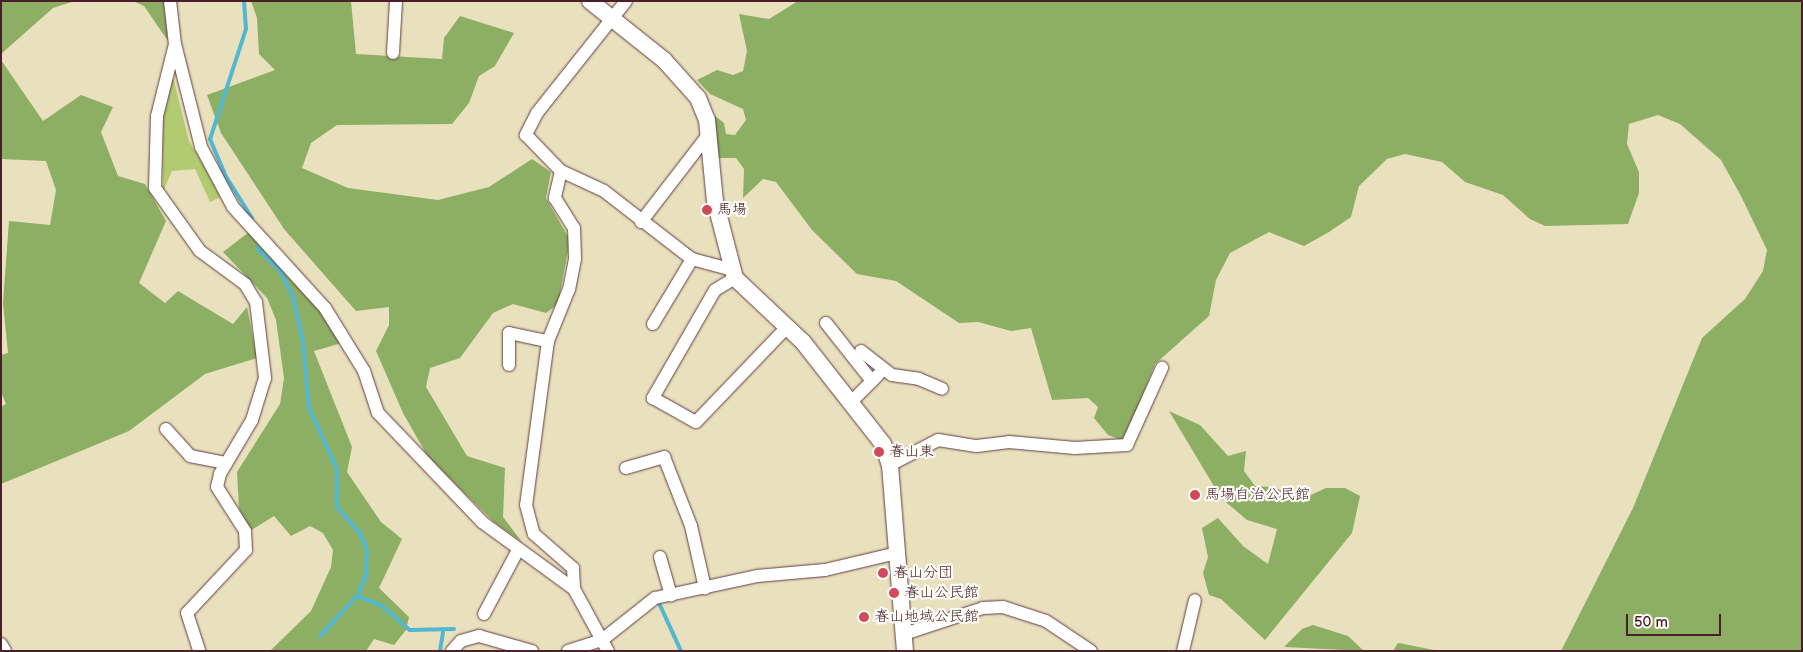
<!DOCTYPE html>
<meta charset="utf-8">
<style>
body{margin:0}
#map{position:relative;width:1803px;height:652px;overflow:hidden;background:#e9e0bd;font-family:"Balsamiq Sans","Klee One",sans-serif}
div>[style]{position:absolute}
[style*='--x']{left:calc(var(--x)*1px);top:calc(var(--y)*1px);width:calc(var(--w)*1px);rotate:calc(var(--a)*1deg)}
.green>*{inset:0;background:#b2cb71}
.forest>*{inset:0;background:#8daf63}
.stream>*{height:4px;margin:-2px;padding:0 2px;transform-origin:2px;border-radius:2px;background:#52b7d1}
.roads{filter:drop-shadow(0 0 1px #623c41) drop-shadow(0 0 1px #623c41)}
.minor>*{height:12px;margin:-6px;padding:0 6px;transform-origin:6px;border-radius:6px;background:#fff}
.tertiary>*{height:16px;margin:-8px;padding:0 8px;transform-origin:8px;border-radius:8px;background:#fff}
.dots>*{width:14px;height:14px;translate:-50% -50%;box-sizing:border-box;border:2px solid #fdfcf7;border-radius:50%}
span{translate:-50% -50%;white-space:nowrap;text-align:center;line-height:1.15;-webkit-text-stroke:4.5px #fdfcf7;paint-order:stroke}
.poi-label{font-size:15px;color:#4a1f2b}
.left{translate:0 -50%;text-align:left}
.frame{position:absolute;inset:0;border:2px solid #4a1f2b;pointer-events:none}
.scale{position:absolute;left:1626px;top:614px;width:95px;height:22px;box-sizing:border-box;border:2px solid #4a1f2b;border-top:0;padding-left:6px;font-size:15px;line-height:18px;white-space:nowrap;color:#4a1f2b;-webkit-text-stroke:4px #fdfcf7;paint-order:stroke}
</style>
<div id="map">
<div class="green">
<div style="clip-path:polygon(173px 77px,189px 141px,223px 196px,210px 202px,195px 169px,172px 171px,163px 192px,162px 115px)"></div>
</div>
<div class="forest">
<div style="clip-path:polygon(1px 1px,75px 1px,53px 8px,1px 54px)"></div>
<div style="clip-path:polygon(133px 1px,164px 1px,168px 41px,144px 6px)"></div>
<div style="clip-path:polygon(251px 1px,351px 1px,356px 54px,442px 59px,444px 38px,460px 16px,514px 33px,495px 66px,479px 76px,469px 103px,452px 124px,337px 125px,311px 143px,302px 168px,348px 188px,438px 200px,489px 187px,532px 159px,551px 172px,546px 198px,570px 240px,558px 304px,546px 313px,513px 304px,493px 313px,460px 358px,430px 368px,426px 387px,467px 456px,505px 468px,503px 517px,522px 542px,494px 522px,428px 457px,403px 413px,376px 351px,389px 325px,389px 307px,356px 311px,284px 229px,221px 133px,207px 95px,275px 70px,259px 54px,257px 18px)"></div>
<div style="clip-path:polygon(798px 1px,1802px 1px,1802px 651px,1561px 651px,1633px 508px,1702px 338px,1745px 299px,1763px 271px,1767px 250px,1741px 196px,1721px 160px,1680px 124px,1658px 115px,1629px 124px,1627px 144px,1639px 172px,1639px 193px,1628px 224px,1545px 226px,1530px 219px,1503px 195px,1465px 182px,1442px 162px,1405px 154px,1387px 159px,1359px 186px,1351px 217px,1329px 232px,1304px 246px,1269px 232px,1230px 253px,1216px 280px,1209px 316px,1155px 364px,1124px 441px,1108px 435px,1094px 418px,1098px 407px,1088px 398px,1052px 400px,1031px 328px,1011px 331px,978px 322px,959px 323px,896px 281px,857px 274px,812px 230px,776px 182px,763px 179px,743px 198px,744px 169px,736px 158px,718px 158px,712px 121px,715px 116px,724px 123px,726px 134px,735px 135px,746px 120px,743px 109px,710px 94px,697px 80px,717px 70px,733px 75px,743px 71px,747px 51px,739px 14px,769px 19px)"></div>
<div style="clip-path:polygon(1px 60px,43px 121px,81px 95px,113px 107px,101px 132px,118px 176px,145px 184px,166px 221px,139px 283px,165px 303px,178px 291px,233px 324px,247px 307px,257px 358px,205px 374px,129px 431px,1px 484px,1px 407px,6px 404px,1px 392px,1px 355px,8px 353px,3px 303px,9px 221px,50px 225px,56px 190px,46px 161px,1px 159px)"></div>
<div style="clip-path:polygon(249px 232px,349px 341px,314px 351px,352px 447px,347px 472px,381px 522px,402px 539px,379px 588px,409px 617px,406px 630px,394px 645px,374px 639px,366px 651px,270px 651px,311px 611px,331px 567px,333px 550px,323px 533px,310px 526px,291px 536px,274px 516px,250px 531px,239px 508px,237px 472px,280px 404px,284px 378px,276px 320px,267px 298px,223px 252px)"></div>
<div style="clip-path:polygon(1169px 411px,1200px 425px,1228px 456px,1246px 451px,1244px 471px,1255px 486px,1274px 487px,1300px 500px,1326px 488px,1345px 488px,1360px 496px,1352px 533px,1265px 640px,1221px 599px,1209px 595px,1203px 573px,1208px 557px,1202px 528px,1218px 518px,1243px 546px,1268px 564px,1277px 529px,1247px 520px,1221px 498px)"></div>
<div style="clip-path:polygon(1313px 625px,1348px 636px,1364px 651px,1284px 647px,1302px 629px)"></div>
<div style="clip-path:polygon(1398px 643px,1399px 643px,1439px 651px,1393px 651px)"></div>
</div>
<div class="stream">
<div style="--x:244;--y:1;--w:28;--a:86"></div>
<div style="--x:246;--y:29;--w:116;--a:108.1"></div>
<div style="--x:210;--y:139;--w:39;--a:67"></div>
<div style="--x:225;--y:175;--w:51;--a:57.9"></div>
<div style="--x:260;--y:244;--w:5;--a:112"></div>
<div style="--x:258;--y:249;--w:31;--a:45"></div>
<div style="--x:280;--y:271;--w:29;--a:63"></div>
<div style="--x:293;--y:297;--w:45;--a:77.2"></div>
<div style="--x:303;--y:341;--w:67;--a:84.9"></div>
<div style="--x:309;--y:408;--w:67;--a:65.3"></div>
<div style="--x:337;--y:469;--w:38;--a:90"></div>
<div style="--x:337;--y:507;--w:35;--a:49"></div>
<div style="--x:360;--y:533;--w:18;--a:68"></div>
<div style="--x:367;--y:550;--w:26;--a:92"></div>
<div style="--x:366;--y:576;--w:22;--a:114"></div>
<div style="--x:357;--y:596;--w:54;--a:132.8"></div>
<div style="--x:357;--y:596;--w:26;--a:21"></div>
<div style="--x:381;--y:605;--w:38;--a:41"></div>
<div style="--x:410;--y:630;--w:44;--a:-1.3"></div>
<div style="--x:659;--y:603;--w:53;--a:65.4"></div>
<div style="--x:440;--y:651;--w:19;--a:-81"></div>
</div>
<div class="roads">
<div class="minor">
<div style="--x:170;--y:1;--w:43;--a:83.4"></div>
<div style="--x:175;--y:44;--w:106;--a:75.8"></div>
<div style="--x:201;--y:147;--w:68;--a:61.9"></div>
<div style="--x:233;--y:207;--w:137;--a:47.7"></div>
<div style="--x:325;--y:308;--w:74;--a:58.2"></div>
<div style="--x:364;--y:371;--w:44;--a:71.6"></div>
<div style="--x:378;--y:413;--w:151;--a:46.3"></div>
<div style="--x:482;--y:522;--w:114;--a:36.1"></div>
<div style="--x:574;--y:589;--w:71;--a:61.3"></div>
<div style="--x:626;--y:1;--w:143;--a:128.5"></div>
<div style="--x:537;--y:113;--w:25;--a:117"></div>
<div style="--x:526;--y:135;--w:50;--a:45.8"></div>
<div style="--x:561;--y:171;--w:47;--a:24.9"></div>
<div style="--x:604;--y:191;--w:111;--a:37.7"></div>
<div style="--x:692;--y:259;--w:39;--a:15"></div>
<div style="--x:175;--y:44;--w:74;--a:104"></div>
<div style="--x:157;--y:116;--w:72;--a:91.6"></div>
<div style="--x:155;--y:188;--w:77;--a:54.5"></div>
<div style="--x:200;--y:251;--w:56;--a:36.3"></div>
<div style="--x:245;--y:284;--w:21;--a:59"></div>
<div style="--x:256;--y:302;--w:77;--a:83.2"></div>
<div style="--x:265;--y:378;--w:44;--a:107.2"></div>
<div style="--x:252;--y:420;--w:63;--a:120.7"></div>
<div style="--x:220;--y:474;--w:13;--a:103"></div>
<div style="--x:217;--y:487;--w:52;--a:57.5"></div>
<div style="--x:245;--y:531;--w:19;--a:87"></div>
<div style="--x:246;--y:550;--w:86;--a:133.1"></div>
<div style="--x:187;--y:613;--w:40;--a:72"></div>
<div style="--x:393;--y:53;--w:52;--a:-86.7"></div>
<div style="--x:561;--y:171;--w:28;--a:103"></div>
<div style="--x:555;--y:198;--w:36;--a:58"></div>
<div style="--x:574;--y:228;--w:31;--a:88"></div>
<div style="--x:575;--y:259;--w:31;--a:101"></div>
<div style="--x:569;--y:289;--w:56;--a:112"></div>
<div style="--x:548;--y:341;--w:165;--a:97.6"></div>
<div style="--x:526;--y:505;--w:30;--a:75"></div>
<div style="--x:534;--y:534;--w:52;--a:41.1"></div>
<div style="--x:573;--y:568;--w:21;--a:87"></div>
<div style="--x:641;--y:222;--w:110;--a:-52.4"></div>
<div style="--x:735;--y:278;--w:23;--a:149"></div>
<div style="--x:715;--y:290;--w:125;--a:119.9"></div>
<div style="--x:653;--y:398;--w:49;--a:29.2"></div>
<div style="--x:696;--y:422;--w:133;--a:-46.2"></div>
<div style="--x:826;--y:323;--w:74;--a:51.6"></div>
<div style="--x:653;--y:324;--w:76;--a:-59"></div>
<div style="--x:861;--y:351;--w:39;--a:38"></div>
<div style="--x:892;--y:375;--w:27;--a:8"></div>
<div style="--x:919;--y:379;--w:25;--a:23"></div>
<div style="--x:509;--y:365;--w:32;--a:-90"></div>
<div style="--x:509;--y:333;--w:40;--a:12"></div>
<div style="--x:850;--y:403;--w:40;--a:-45"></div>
<div style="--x:166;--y:429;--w:36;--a:48"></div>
<div style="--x:190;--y:456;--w:37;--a:11"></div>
<div style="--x:890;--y:465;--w:54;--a:-27.5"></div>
<div style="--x:938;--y:440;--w:39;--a:9"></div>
<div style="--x:977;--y:446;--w:32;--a:-7"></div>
<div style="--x:1009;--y:442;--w:66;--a:5.2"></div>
<div style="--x:1075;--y:448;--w:52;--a:-3.3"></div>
<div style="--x:1127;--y:445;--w:85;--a:-65.6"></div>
<div style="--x:626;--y:468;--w:40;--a:-16"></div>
<div style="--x:664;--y:457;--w:74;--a:68.6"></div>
<div style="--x:691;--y:526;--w:64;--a:77.3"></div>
<div style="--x:660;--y:557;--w:40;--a:74"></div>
<div style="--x:484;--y:614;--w:72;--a:-62"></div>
<div style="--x:904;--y:634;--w:83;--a:-18.2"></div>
<div style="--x:983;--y:608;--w:20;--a:-3"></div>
<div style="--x:1003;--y:607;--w:45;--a:18"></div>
<div style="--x:1046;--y:621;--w:54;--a:33.7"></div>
<div style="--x:1;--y:644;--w:8;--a:60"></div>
<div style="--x:452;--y:651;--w:13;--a:-48"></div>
<div style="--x:461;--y:641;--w:19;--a:-16"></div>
<div style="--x:479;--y:636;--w:55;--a:15.8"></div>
<div style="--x:568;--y:651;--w:36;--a:-18"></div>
<div style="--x:602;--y:640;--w:68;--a:-38.4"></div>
<div style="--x:655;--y:598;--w:104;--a:-12.2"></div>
<div style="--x:757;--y:576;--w:68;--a:-5"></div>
<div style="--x:825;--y:570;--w:74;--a:-13.3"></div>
<div style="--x:1183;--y:651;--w:52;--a:-76.8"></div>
</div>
<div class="tertiary">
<div style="--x:590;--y:1;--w:95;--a:38.6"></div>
<div style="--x:664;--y:60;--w:51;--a:48.2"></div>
<div style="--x:698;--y:98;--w:24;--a:68"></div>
<div style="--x:707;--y:120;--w:81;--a:84.4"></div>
<div style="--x:715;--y:201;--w:80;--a:75.4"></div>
<div style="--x:735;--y:278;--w:93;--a:43.3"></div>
<div style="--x:803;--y:342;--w:130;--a:51.9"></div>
<div style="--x:883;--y:444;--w:22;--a:72"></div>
<div style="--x:890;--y:465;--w:187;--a:85.4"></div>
</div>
</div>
<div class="dots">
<div style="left:707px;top:210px;background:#d1495b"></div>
<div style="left:879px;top:452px;background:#d1495b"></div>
<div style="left:1195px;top:495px;background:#d1495b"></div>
<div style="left:883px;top:573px;background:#d1495b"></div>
<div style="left:894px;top:593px;background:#d1495b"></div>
<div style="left:864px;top:617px;background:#d1495b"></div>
</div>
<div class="poi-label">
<span class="left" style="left:717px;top:210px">馬場</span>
<span class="left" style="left:889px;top:452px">春山東</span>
<span class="left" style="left:1205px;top:495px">馬場自治公民館</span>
<span class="left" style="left:893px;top:573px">春山分団</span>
<span class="left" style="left:904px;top:593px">春山公民館</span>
<span class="left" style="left:874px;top:617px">春山地域公民館</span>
</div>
<div class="frame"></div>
<div class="scale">50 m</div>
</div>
